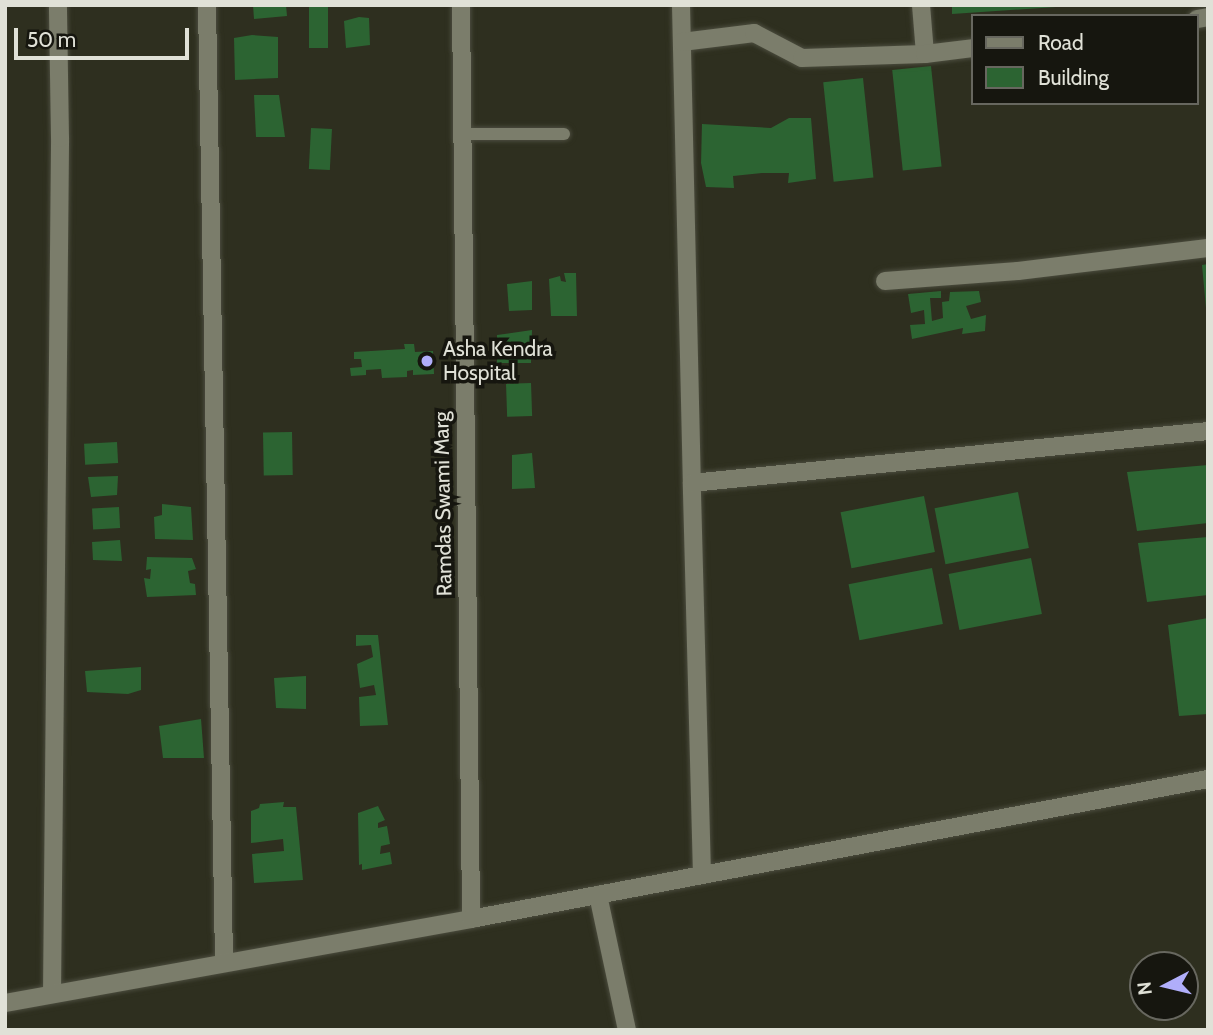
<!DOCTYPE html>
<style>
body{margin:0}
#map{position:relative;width:1213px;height:1035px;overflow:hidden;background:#2e2f1f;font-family:Cabin,sans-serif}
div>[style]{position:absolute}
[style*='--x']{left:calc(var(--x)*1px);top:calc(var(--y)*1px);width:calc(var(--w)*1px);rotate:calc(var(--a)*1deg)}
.building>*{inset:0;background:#2c6432;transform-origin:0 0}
.roads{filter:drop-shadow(0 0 2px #4b4c3e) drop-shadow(0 0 2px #4b4c3e)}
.service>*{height:12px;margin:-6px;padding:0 6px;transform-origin:6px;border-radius:6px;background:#7b7d6b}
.minor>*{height:18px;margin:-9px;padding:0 9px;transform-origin:9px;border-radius:9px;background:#7b7d6b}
.tertiary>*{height:18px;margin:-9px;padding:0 9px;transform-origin:9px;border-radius:9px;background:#7b7d6b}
.secondary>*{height:18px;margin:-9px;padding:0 9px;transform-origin:9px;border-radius:9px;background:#7b7d6b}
.dots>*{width:19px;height:19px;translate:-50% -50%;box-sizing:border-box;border:4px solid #16160f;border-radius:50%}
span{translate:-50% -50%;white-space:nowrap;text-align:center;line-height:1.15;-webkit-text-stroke:7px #16160f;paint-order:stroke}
.poi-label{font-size:21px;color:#e0e1d7}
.left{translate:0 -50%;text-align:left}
.street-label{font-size:21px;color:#e0e1d7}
.frame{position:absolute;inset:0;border:7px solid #e0e1d7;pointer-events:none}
.legend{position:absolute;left:971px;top:14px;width:228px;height:91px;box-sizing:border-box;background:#16160f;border:2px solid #67675f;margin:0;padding:9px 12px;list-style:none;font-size:21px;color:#e0e1d7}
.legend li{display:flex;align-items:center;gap:14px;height:35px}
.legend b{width:35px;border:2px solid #67675f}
.north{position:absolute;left:1129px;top:951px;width:70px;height:70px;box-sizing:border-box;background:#16160f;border:2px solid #67675f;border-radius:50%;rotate:263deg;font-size:19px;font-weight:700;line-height:28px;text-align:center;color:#e0e1d7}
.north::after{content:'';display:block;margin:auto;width:24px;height:32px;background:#b0aefa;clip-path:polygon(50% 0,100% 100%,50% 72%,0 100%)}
.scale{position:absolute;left:14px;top:28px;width:175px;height:32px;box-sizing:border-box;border:4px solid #e0e1d7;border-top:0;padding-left:9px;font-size:21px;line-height:24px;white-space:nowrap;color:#e0e1d7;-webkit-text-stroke:5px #16160f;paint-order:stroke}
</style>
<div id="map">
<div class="building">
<div style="clip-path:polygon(253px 5px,286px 5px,287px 16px,254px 19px)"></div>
<div style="left:309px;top:5px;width:19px;height:43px"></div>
<div style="clip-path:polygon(952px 5px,1056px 5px,1056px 7px,952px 14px)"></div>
<div style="clip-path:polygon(359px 17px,369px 18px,370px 45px,346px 48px,344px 21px)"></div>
<div style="clip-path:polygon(252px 35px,278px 37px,278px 78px,235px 80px,234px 38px)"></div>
<div style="left:931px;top:66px;width:101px;height:39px;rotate:84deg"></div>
<div style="left:863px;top:78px;width:100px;height:40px;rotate:84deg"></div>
<div style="clip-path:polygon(254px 95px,279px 95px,285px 137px,256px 137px)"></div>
<div style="clip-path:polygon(789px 118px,811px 118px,816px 179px,788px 183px,789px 173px,762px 173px,733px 176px,734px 188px,706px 187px,701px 163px,702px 124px,771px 128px)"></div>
<div style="left:311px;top:128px;width:21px;height:41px;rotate:3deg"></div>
<div style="clip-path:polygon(1208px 264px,1208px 308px,1206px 308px,1202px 265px)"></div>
<div style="clip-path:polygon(564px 273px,576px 273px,577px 316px,551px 316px,549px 279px,560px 276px,561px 281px,566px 282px)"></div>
<div style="clip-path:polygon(532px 281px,532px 310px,509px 311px,507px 284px)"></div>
<div style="clip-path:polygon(941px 291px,941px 298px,930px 298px,932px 321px,943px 318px,942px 302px,949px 301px,950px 292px,979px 291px,981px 302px,966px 306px,971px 319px,986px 315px,985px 331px,962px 334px,963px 328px,912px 339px,910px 325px,925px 324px,924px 310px,911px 313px,908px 294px)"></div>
<div style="clip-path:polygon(532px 330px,531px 363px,497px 363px,497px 335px)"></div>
<div style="clip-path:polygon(404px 344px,414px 344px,415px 352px,433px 351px,434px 374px,413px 375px,413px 370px,407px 371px,407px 377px,382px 378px,381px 369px,366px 370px,366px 375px,351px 376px,350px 368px,362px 367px,361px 359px,354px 359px,354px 352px,405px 349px)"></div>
<div style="left:531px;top:383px;width:33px;height:25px;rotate:88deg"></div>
<div style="left:292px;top:432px;width:43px;height:29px;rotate:89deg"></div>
<div style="left:117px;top:442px;width:21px;height:33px;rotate:87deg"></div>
<div style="clip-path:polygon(532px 453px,535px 488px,512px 489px,512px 455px)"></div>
<div style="clip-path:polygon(1208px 465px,1208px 523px,1137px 531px,1127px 472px)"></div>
<div style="clip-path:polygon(118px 476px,117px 495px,91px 497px,88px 477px)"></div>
<div style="left:1018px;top:492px;width:57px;height:85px;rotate:79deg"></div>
<div style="left:924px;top:496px;width:57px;height:85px;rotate:79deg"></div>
<div style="clip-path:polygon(162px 504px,191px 507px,193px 540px,155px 539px,154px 517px,162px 515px)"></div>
<div style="left:119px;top:507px;width:21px;height:27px;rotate:87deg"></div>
<div style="clip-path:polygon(1208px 537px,1208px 595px,1147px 602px,1138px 543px)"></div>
<div style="clip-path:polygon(120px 540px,122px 561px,93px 560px,92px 542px)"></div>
<div style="clip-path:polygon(147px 557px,192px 558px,196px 569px,188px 571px,190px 583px,195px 584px,196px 595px,147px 597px,144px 578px,150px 579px,151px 569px,146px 570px)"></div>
<div style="left:1031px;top:558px;width:57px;height:84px;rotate:79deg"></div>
<div style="left:932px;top:568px;width:57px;height:85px;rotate:79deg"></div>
<div style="clip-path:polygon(1208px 618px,1208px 714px,1179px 716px,1168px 625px)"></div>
<div style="clip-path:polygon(356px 635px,378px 635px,388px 725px,360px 726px,359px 697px,376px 695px,374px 685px,360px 688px,357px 664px,373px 657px,371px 645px,356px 646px)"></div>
<div style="clip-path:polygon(141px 667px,141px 690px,128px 694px,87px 692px,85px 671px)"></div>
<div style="clip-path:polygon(306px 676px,306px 709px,276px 708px,274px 678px)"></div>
<div style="clip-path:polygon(201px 719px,204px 758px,163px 758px,159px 726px)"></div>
<div style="clip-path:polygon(284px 802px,283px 807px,296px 807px,303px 880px,254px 883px,252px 854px,284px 851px,283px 839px,251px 843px,251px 811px,259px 808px,260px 804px)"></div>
<div style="clip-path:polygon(378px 806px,385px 820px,378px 823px,378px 828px,387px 826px,390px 844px,381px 846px,380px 854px,390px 852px,392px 864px,362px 870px,362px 864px,359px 865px,358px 813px)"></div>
</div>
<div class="roads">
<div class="service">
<div style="--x:462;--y:134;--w:102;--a:0"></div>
</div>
<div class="minor">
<div style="--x:207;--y:5;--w:958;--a:88.98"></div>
<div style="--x:461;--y:5;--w:914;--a:89.37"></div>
<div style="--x:681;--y:5;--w:478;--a:88.7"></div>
<div style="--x:921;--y:5;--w:49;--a:85.3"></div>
<div style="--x:1197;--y:19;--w:11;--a:-10"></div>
<div style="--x:682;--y:42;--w:73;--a:-7.1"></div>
<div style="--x:754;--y:33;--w:54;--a:27.5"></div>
<div style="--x:802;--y:58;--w:123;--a:-1.9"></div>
<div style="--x:925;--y:54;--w:48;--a:-7.1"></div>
<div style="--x:885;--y:281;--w:133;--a:-4.3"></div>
<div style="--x:1018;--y:271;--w:191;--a:-6.9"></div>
<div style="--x:702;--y:875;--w:392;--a:-91.5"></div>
<div style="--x:692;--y:483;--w:519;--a:-5.75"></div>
<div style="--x:52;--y:994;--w:856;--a:-89.46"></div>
<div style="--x:60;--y:138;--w:133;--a:-90.9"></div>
</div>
<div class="tertiary">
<div style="--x:598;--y:895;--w:138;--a:77.9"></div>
</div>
<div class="secondary">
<div style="--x:5;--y:1003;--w:474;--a:-10.2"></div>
<div style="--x:471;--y:919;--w:750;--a:-10.76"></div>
</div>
</div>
<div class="dots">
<div style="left:427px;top:361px;background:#b0aefa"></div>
</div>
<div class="poi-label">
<span class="left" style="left:443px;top:361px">Asha Kendra<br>Hospital</span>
</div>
<div class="street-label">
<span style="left:443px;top:504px;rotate:-91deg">Ramdas Swami Marg</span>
</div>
<div class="frame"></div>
<ul class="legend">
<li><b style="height:9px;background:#7b7d6b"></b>Road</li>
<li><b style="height:19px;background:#2c6432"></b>Building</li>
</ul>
<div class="north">N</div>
<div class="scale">50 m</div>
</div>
